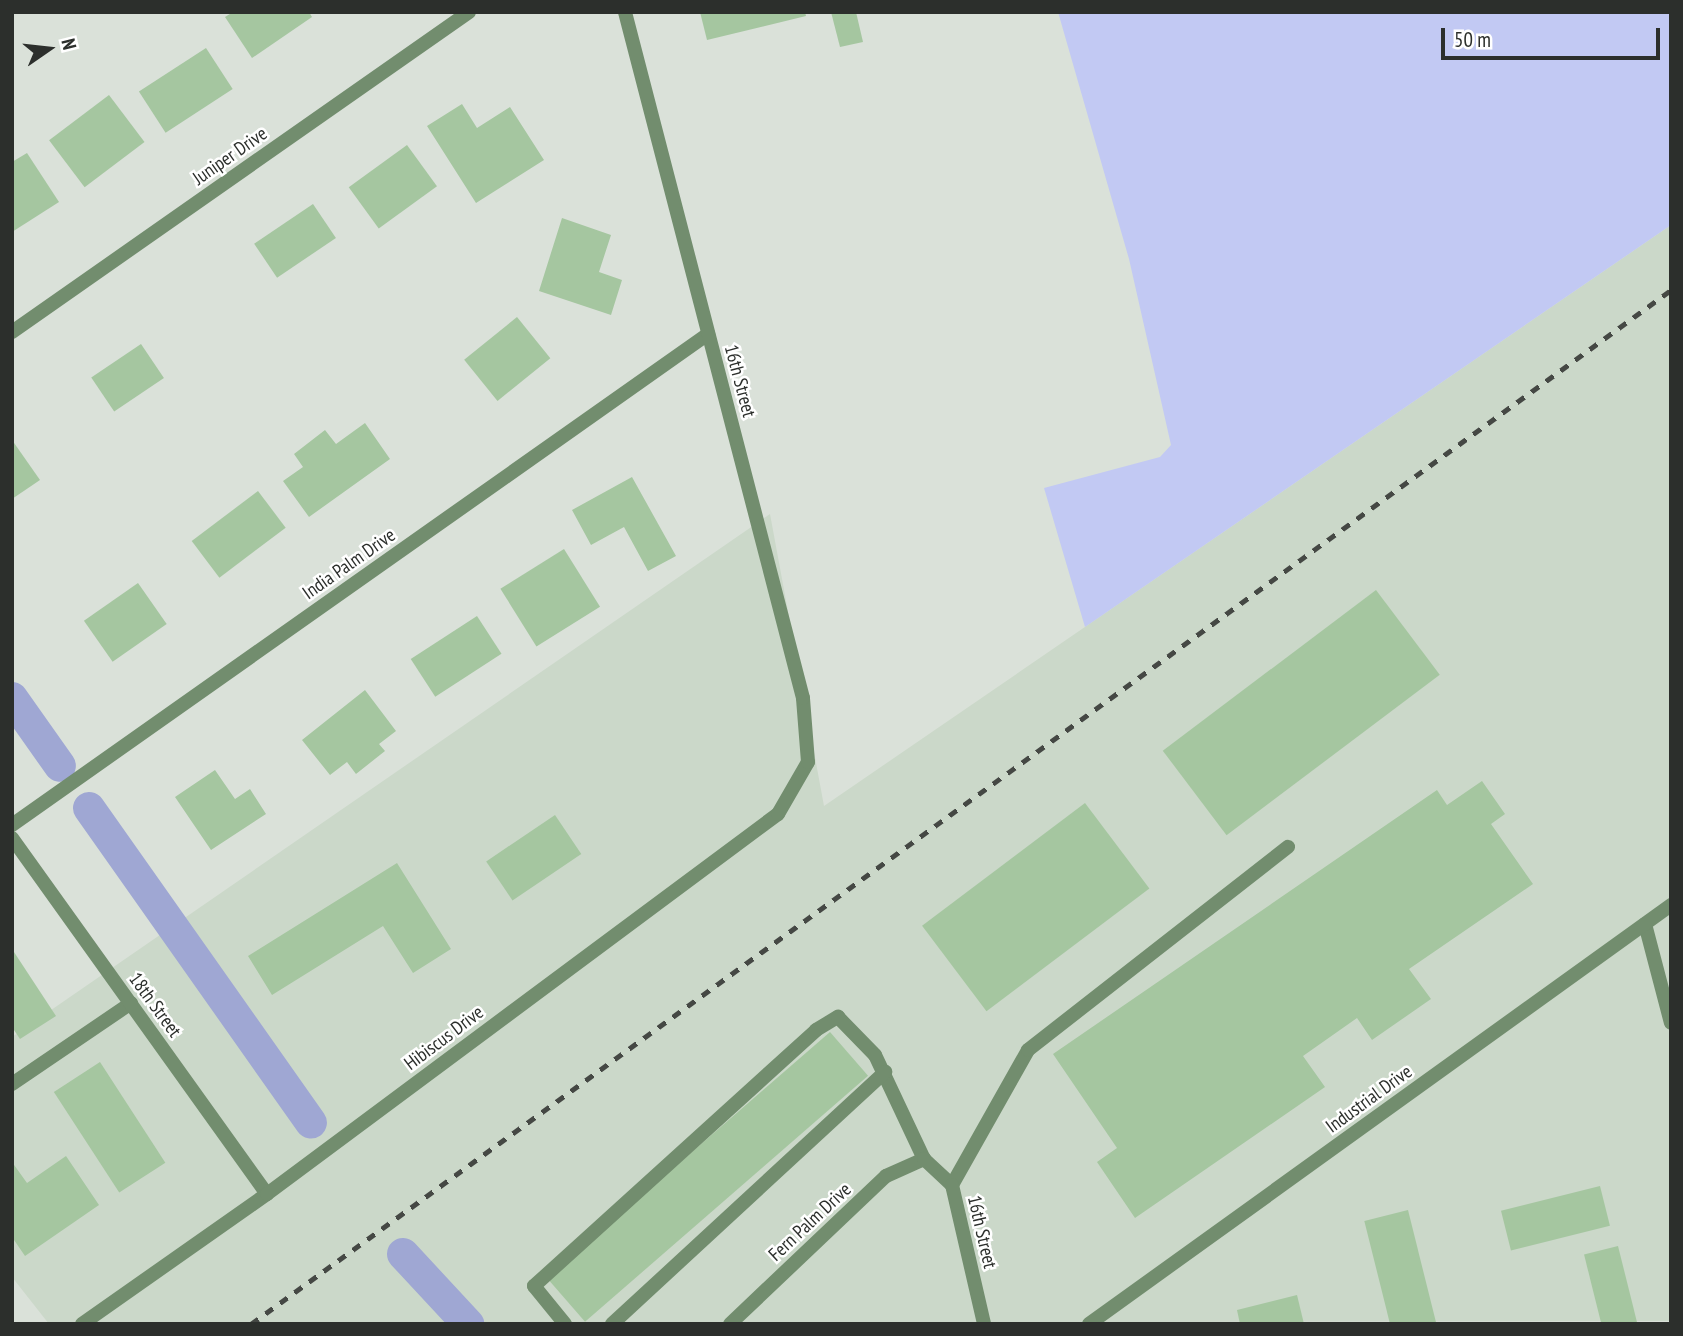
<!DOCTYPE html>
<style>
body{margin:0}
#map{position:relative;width:1683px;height:1336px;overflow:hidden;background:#dae1d9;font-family:"PT Sans Narrow",sans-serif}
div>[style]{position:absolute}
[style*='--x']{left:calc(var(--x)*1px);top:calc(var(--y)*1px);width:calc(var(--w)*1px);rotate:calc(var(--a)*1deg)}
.built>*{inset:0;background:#cbd8c9}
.green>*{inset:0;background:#c2c9f3}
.canal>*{height:32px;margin:-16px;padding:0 16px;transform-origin:16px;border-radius:16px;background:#9fa7d3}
.building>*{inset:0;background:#a5c6a0;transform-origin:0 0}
.lane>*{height:14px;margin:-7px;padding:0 7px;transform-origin:7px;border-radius:7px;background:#728d6e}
.street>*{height:14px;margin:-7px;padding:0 7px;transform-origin:7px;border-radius:7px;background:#728d6e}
.rail>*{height:5px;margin-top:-2.5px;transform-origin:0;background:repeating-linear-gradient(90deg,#454844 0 9px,transparent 0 18px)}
span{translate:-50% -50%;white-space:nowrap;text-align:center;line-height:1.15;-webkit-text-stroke:5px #fff;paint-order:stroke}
.street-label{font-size:19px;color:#2c2f2c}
.frame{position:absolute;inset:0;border:14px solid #2c2f2c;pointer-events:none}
.north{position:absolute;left:14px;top:14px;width:70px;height:70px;-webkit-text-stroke:5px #fff;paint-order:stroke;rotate:76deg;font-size:19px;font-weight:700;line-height:28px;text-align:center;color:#2c2f2c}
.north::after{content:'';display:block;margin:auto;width:24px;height:32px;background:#2c2f2c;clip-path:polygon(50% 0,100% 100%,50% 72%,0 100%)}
.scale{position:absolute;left:1441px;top:28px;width:219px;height:32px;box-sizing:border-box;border:4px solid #2c2f2c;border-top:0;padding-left:9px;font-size:21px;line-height:24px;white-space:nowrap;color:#2c2f2c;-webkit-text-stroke:5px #fff;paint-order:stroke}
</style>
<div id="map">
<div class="built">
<div style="clip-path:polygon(1671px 225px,1671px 1321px,49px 1324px,12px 1277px,12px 1037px,770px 514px,824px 806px)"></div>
</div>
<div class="green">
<div style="clip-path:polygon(1058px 12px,1671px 12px,1671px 225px,1085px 627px,1044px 488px,1160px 457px,1171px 445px,1129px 259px)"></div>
</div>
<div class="canal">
<div style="--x:12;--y:698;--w:83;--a:54.8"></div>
<div style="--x:89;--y:808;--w:385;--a:54.8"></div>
<div style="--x:403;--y:1254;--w:96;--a:47.1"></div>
</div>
<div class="building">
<div style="clip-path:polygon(233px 12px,309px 12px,312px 17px,252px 58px,225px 17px)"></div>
<div style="clip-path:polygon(700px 12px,805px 12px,806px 16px,707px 40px)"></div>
<div style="clip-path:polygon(831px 12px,856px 12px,863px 42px,840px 47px)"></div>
<div style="left:206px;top:48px;width:49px;height:80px;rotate:57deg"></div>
<div style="left:109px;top:95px;width:59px;height:75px;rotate:53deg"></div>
<div style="clip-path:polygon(462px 104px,477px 128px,510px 107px,544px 160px,476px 203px,427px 126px)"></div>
<div style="left:407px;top:145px;width:51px;height:72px;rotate:54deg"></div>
<div style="clip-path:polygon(27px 153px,59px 202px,12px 232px,12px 162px)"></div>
<div style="left:313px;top:204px;width:41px;height:71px;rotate:56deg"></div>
<div style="clip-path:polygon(562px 218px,611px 235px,599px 272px,622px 280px,611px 315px,539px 291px)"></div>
<div style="left:517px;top:317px;width:53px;height:68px;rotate:51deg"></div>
<div style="left:141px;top:344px;width:41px;height:60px;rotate:56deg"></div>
<div style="clip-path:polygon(365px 423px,390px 459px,309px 517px,283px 481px,303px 467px,294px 454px,325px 430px,336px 444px)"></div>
<div style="clip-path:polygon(12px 440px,40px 480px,12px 499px)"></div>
<div style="clip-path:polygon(632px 477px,676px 556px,648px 571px,624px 527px,591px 545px,572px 510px)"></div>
<div style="left:258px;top:491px;width:46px;height:83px;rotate:53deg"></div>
<div style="left:564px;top:549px;width:68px;height:75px;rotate:58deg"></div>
<div style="left:138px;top:583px;width:50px;height:66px;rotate:55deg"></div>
<div style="left:1376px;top:590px;width:106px;height:267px;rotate:53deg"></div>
<div style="left:477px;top:616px;width:45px;height:79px;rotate:57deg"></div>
<div style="clip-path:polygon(365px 690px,396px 731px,379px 744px,385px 751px,356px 774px,347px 762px,330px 775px,302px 740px)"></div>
<div style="clip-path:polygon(215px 770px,235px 799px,250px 789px,266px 814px,211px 850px,175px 797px)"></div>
<div style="clip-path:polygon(1482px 781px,1505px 814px,1491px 824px,1533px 884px,1409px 969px,1431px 999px,1372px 1040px,1357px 1018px,1303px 1056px,1325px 1087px,1135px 1218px,1097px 1162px,1117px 1148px,1053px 1054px,1437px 790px,1447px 805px)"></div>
<div style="left:1085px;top:803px;width:107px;height:204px;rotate:53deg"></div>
<div style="left:555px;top:815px;width:47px;height:83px;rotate:56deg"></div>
<div style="clip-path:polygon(397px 863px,451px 949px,413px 973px,383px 926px,272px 995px,248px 956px)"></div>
<div style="clip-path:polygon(12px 949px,56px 1016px,20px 1039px,12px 1027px)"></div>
<div style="left:830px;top:1032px;width:58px;height:375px;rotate:49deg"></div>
<div style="left:100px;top:1062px;width:120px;height:55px;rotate:57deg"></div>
<div style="clip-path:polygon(66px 1156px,99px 1205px,25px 1256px,12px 1237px,12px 1162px,27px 1183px)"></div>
<div style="left:1600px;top:1186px;width:41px;height:102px;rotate:76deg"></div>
<div style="left:1408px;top:1210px;width:118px;height:45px;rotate:76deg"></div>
<div style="left:1618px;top:1246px;width:81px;height:35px;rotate:76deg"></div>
<div style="clip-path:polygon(1297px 1295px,1304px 1324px,1240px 1324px,1237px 1310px)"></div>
</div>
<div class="lane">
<div style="--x:12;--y:1084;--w:144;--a:-34.2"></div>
<div style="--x:952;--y:1185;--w:155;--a:-60.6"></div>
<div style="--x:1028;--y:1050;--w:330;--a:-38"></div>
<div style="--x:565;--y:1324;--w:49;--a:-129.2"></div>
<div style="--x:534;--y:1286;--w:381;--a:-42.2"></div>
<div style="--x:816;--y:1030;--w:26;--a:-31"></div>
<div style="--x:838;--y:1017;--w:53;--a:45.8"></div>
<div style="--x:875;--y:1055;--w:115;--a:64.8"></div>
<div style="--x:612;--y:1324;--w:372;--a:-42.7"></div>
</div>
<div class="street">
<div style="--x:12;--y:332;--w:558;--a:-35"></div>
<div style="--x:12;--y:825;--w:852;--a:-35.2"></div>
<div style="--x:12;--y:838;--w:438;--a:54.4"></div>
<div style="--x:1645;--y:924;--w:102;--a:75.3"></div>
<div style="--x:82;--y:1324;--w:226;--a:-35.1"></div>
<div style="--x:267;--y:1194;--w:637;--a:-36.64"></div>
<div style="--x:778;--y:814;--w:60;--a:-60"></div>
<div style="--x:808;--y:762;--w:64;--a:-94.5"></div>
<div style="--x:803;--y:698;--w:709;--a:-104.55"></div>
<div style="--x:730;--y:1324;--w:215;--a:-43.5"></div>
<div style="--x:886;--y:1176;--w:42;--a:-24.1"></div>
<div style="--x:924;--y:1159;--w:38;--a:43"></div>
<div style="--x:952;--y:1185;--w:143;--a:77"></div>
<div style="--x:1089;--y:1324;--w:717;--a:-35.75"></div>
</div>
<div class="rail">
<div style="--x:251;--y:1324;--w:1757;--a:-36.06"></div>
</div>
<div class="street-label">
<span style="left:230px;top:156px;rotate:-35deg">Juniper Drive</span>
<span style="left:740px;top:381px;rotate:75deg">16th Street</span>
<span style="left:349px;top:564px;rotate:-35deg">India Palm Drive</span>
<span style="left:155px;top:1005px;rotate:54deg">18th Street</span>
<span style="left:444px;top:1038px;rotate:-37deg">Hibiscus Drive</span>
<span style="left:1369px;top:1099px;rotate:-36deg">Industrial Drive</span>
<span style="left:810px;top:1222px;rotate:-43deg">Fern Palm Drive</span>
<span style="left:982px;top:1232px;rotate:77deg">16th Street</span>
</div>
<div class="frame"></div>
<div class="north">N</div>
<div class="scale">50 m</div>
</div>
